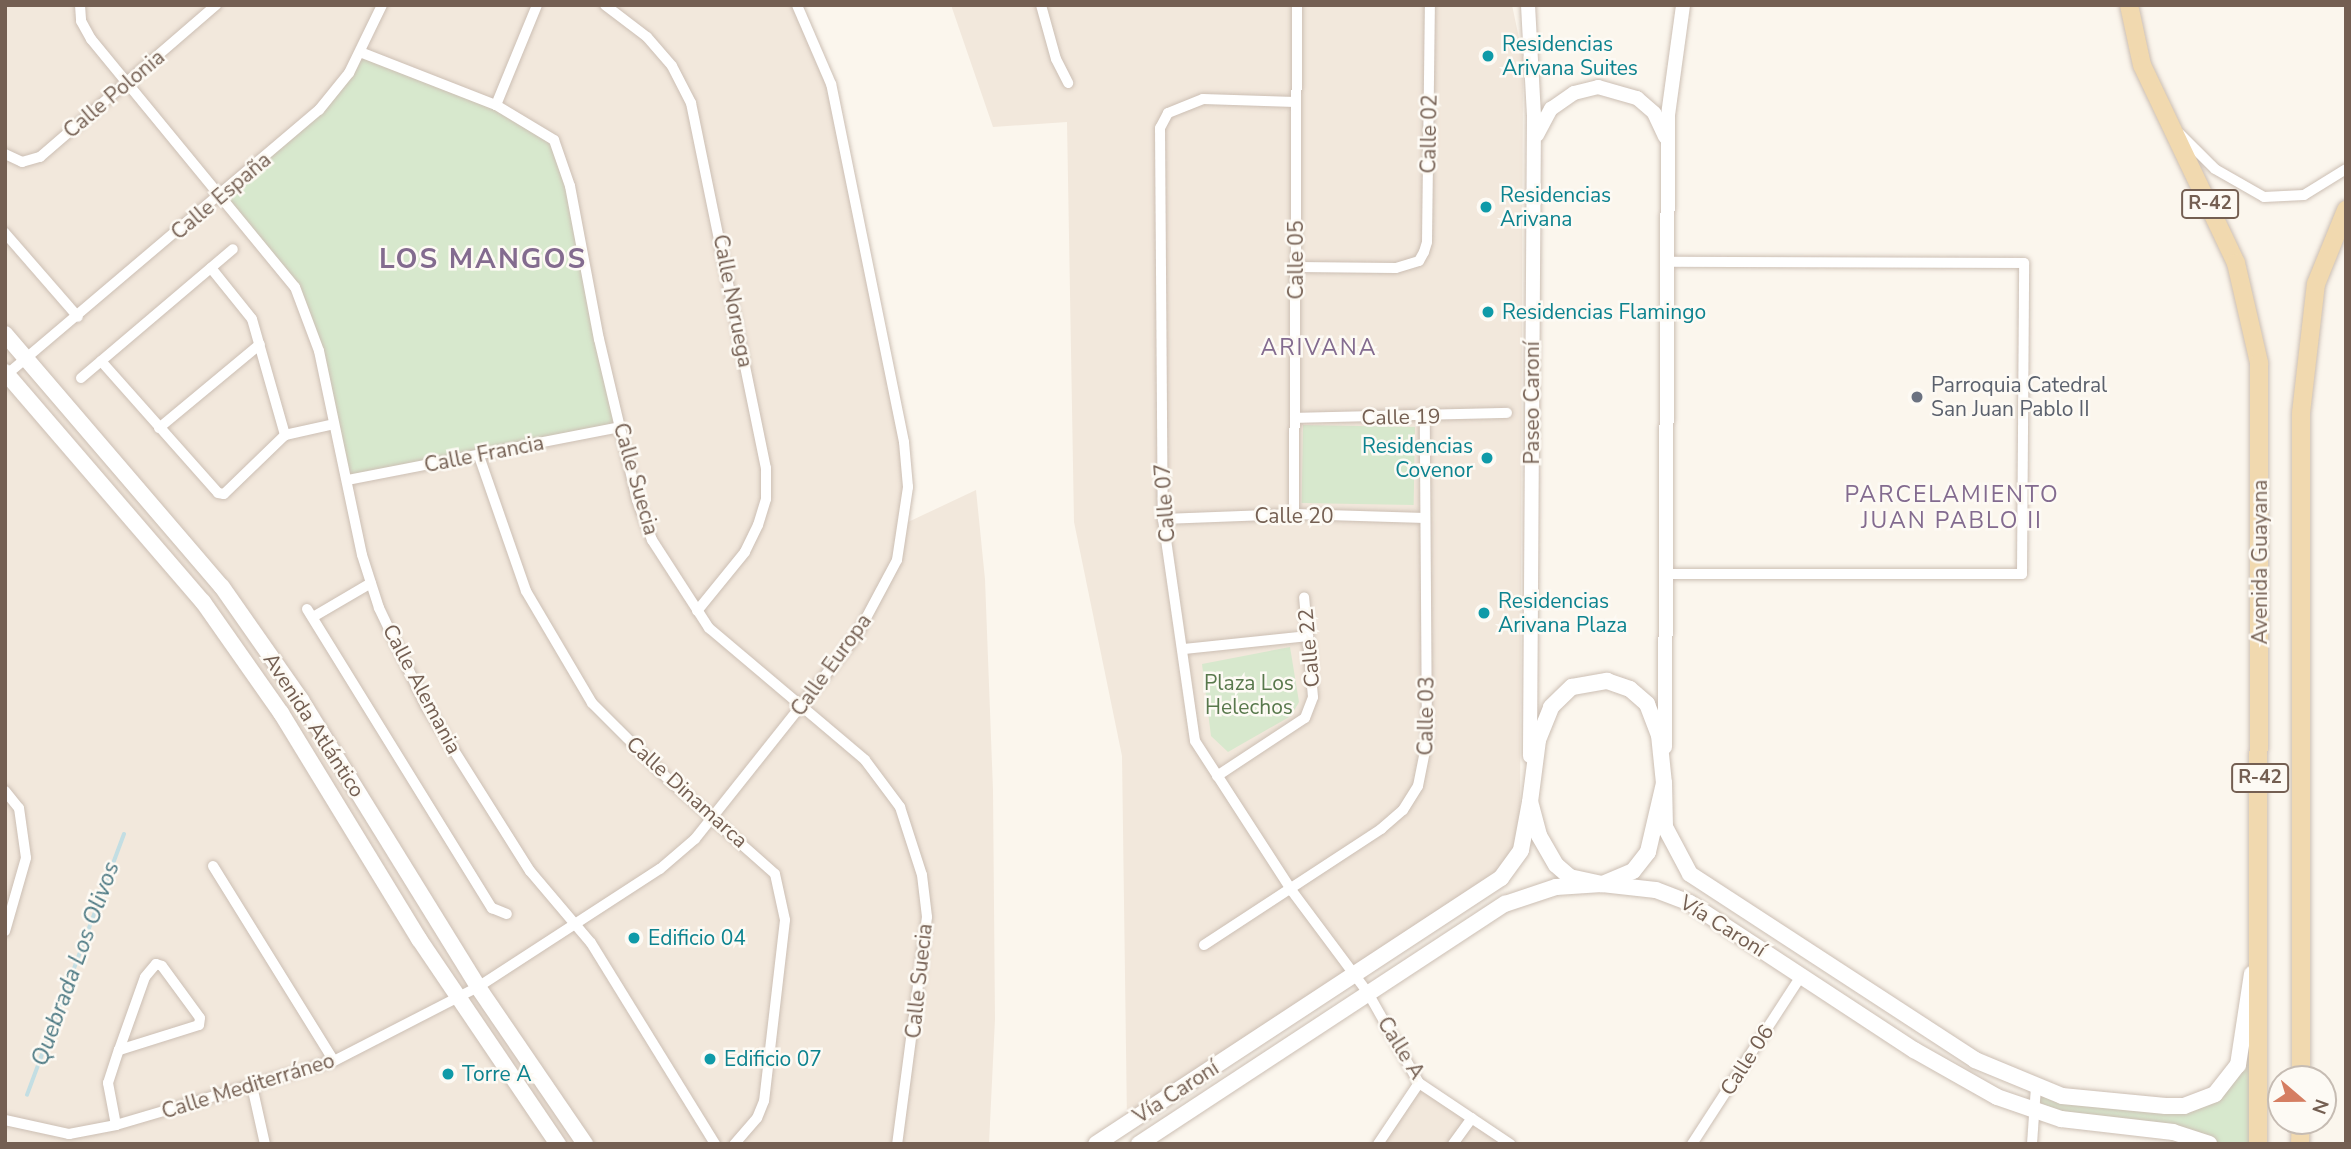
<!DOCTYPE html>
<meta charset="utf-8">
<style>
body{margin:0}
#map{position:relative;width:2351px;height:1149px;overflow:hidden;background:#fbf6ed;font-family:"Nunito Sans",sans-serif}
div>[style]{position:absolute}
[style*='--x']{left:calc(var(--x)*1px);top:calc(var(--y)*1px);width:calc(var(--w)*1px);rotate:calc(var(--a)*1deg)}
.residential>*{inset:0;background:#f2e8dc}
.green>*{inset:0;background:#d7e8cd;transform-origin:0 0}
.stream>*{height:3.5px;margin:-1.75px;padding:0 1.75px;transform-origin:1.75px;border-radius:1.75px;background:#c3dee3}
.roads{filter:drop-shadow(0 0 2px #ccbfb4) drop-shadow(0 0 2px #ccbfb4)}
.minor>*{height:10px;margin:-5px;padding:0 5px;transform-origin:5px;border-radius:5px;background:#fff}
.tertiary>*{height:14px;margin:-7px;padding:0 7px;transform-origin:7px;border-radius:7px;background:#fff}
.secondary>*{height:16px;margin:-8px;padding:0 8px;transform-origin:8px;border-radius:8px;background:#fff}
.primary>*{height:18px;margin:-9px;padding:0 9px;transform-origin:9px;border-radius:9px;background:#f1d9af}
.dots>*{width:19px;height:19px;translate:-50% -50%;box-sizing:border-box;border:4px solid #fdfaf4;border-radius:50%}
span{translate:-50% -50%;white-space:nowrap;text-align:center;line-height:1.15;-webkit-text-stroke:5px #fdfaf4;paint-order:stroke}
.shield-label span{padding:2px 5px;background:#fdfaf4;border:2px solid;border-radius:5px;-webkit-text-stroke-width:0}
.shield-label{font-size:19px;color:#745f52;font-weight:700}
.culture-label{font-size:21px;color:#0d838f}
.left{translate:0 -50%;text-align:left}
.right{translate:-100% -50%;text-align:right}
.street-label{font-size:21px;color:#745f52}
.worship-label{font-size:21px;color:#5b616d}
.park-label{font-size:21px;color:#58784c}
.neighbourhood-label{font-size:23px;color:#836b8f;letter-spacing:2px}
.water-label{font-size:23px;color:#4e7a84;font-style:italic}
.district-label{font-size:28px;color:#836b8f;font-weight:700;letter-spacing:2px}
.frame{position:absolute;inset:0;border:7px solid #745f52;pointer-events:none}
.north{position:absolute;left:2267px;top:1065px;width:70px;height:70px;box-sizing:border-box;background:#fdfaf4;border:2px solid #c6bcb3;border-radius:50%;rotate:110deg;font-size:19px;font-weight:700;line-height:28px;text-align:center;color:#745f52}
.north::after{content:'';display:block;margin:auto;width:24px;height:32px;background:#d57e62;clip-path:polygon(50% 0,100% 100%,50% 72%,0 100%)}
</style>
<div id="map">
<div class="residential">
<div style="clip-path:polygon(5px 5px,797px 5px,831px 84px,904px 442px,906px 523px,976px 490px,985px 579px,993px 790px,995px 1019px,989px 1144px,5px 1144px)"></div>
<div style="clip-path:polygon(951px 5px,1512px 5px,1523px 57px,1520px 838px,1511px 865px,1127px 1122px,1122px 756px,1074px 522px,1067px 122px,993px 127px)"></div>
<div style="clip-path:polygon(1418px 1084px,1508px 1144px,1378px 1144px)"></div>
</div>
<div class="green">
<div style="clip-path:polygon(360px 52px,538px 127px,563px 158px,620px 427px,348px 480px,319px 351px,295px 287px,219px 198px,288px 141px)"></div>
<div style="left:1303px;top:425px;width:112px;height:78px;rotate:1deg"></div>
<div style="clip-path:polygon(1290px 647px,1299px 702px,1291px 716px,1228px 752px,1211px 736px,1202px 664px)"></div>
<div style="clip-path:polygon(2259px 909px,2258px 1144px,2209px 1144px,2034px 1111px,2036px 1087px,2199px 1101px,2238px 1065px)"></div>
</div>
<div class="stream">
<div style="--x:27;--y:1095;--w:278;--a:-69.6"></div>
</div>
<div class="roads">
<div class="minor">
<div style="--x:80;--y:5;--w:16;--a:86"></div>
<div style="--x:81;--y:21;--w:21;--a:61"></div>
<div style="--x:91;--y:39;--w:321;--a:50.6"></div>
<div style="--x:295;--y:287;--w:68;--a:69.4"></div>
<div style="--x:319;--y:351;--w:208;--a:78.1"></div>
<div style="--x:362;--y:555;--w:56;--a:72.2"></div>
<div style="--x:379;--y:608;--w:109;--a:64.4"></div>
<div style="--x:426;--y:706;--w:195;--a:57.8"></div>
<div style="--x:530;--y:871;--w:94;--a:49.7"></div>
<div style="--x:591;--y:943;--w:236;--a:58.3"></div>
<div style="--x:605;--y:5;--w:53;--a:37.3"></div>
<div style="--x:647;--y:37;--w:38;--a:49"></div>
<div style="--x:672;--y:66;--w:42;--a:62.8"></div>
<div style="--x:691;--y:103;--w:373;--a:78.4"></div>
<div style="--x:766;--y:468;--w:31;--a:90"></div>
<div style="--x:766;--y:499;--w:27;--a:107"></div>
<div style="--x:758;--y:525;--w:30;--a:116"></div>
<div style="--x:745;--y:552;--w:76;--a:129.1"></div>
<div style="--x:1041;--y:5;--w:56;--a:74.5"></div>
<div style="--x:1056;--y:59;--w:27;--a:63"></div>
<div style="--x:360;--y:52;--w:146;--a:21.3"></div>
<div style="--x:496;--y:105;--w:68;--a:31.1"></div>
<div style="--x:554;--y:140;--w:49;--a:70.8"></div>
<div style="--x:570;--y:186;--w:156;--a:79.3"></div>
<div style="--x:599;--y:339;--w:165;--a:76.7"></div>
<div style="--x:637;--y:500;--w:43;--a:69.4"></div>
<div style="--x:652;--y:540;--w:105;--a:57.1"></div>
<div style="--x:709;--y:628;--w:204;--a:40.2"></div>
<div style="--x:865;--y:760;--w:59;--a:53.3"></div>
<div style="--x:900;--y:807;--w:71;--a:72.1"></div>
<div style="--x:922;--y:875;--w:42;--a:83.2"></div>
<div style="--x:927;--y:917;--w:229;--a:97.5"></div>
<div style="--x:1295;--y:102;--w:92;--a:-178.1"></div>
<div style="--x:1203;--y:99;--w:38;--a:158"></div>
<div style="--x:1168;--y:113;--w:17;--a:118"></div>
<div style="--x:1160;--y:128;--w:391;--a:89.6"></div>
<div style="--x:1163;--y:519;--w:224;--a:81.8"></div>
<div style="--x:1195;--y:741;--w:179;--a:57.1"></div>
<div style="--x:1292;--y:891;--w:127;--a:53.3"></div>
<div style="--x:1368;--y:993;--w:103;--a:60.5"></div>
<div style="--x:1419;--y:1083;--w:110;--a:33.8"></div>
<div style="--x:496;--y:105;--w:108;--a:-67.7"></div>
<div style="--x:2180;--y:134;--w:49;--a:45"></div>
<div style="--x:2215;--y:169;--w:56;--a:29.7"></div>
<div style="--x:2264;--y:197;--w:40;--a:-2.9"></div>
<div style="--x:2304;--y:195;--w:49;--a:-31.8"></div>
<div style="--x:5;--y:154;--w:19;--a:25"></div>
<div style="--x:22;--y:162;--w:19;--a:-16"></div>
<div style="--x:40;--y:157;--w:233;--a:-40.8"></div>
<div style="--x:5;--y:233;--w:111;--a:49"></div>
<div style="--x:1296;--y:267;--w:100;--a:0.6"></div>
<div style="--x:1396;--y:268;--w:24;--a:-17"></div>
<div style="--x:1419;--y:261;--w:10;--a:-61"></div>
<div style="--x:1424;--y:252;--w:10;--a:-73"></div>
<div style="--x:1427;--y:242;--w:237;--a:-89.3"></div>
<div style="--x:211;--y:268;--w:65;--a:51.2"></div>
<div style="--x:252;--y:319;--w:121;--a:74.1"></div>
<div style="--x:101;--y:361;--w:176;--a:48.4"></div>
<div style="--x:218;--y:493;--w:6;--a:9"></div>
<div style="--x:224;--y:494;--w:85;--a:-44"></div>
<div style="--x:285;--y:435;--w:50;--a:-12.7"></div>
<div style="--x:5;--y:376;--w:412;--a:-40.3"></div>
<div style="--x:319;--y:110;--w:48;--a:-51"></div>
<div style="--x:349;--y:73;--w:76;--a:-64.1"></div>
<div style="--x:81;--y:378;--w:199;--a:-40.3"></div>
<div style="--x:1295;--y:418;--w:212;--a:-1.4"></div>
<div style="--x:159;--y:428;--w:131;--a:-39.7"></div>
<div style="--x:479;--y:456;--w:143;--a:70.8"></div>
<div style="--x:526;--y:591;--w:130;--a:59.5"></div>
<div style="--x:592;--y:703;--w:110;--a:45"></div>
<div style="--x:670;--y:781;--w:140;--a:41.5"></div>
<div style="--x:775;--y:874;--w:47;--a:77.7"></div>
<div style="--x:785;--y:920;--w:182;--a:96.6"></div>
<div style="--x:764;--y:1101;--w:18;--a:112"></div>
<div style="--x:757;--y:1118;--w:35;--a:131"></div>
<div style="--x:348;--y:480;--w:277;--a:-11"></div>
<div style="--x:1294;--y:514;--w:509;--a:-89.66"></div>
<div style="--x:1163;--y:519;--w:131;--a:-2.2"></div>
<div style="--x:1294;--y:514;--w:131;--a:1.7"></div>
<div style="--x:1666;--y:574;--w:356;--a:0"></div>
<div style="--x:2022;--y:574;--w:311;--a:-89.6"></div>
<div style="--x:2024;--y:263;--w:357;--a:-179.8"></div>
<div style="--x:307;--y:609;--w:352;--a:58.3"></div>
<div style="--x:492;--y:908;--w:16;--a:22"></div>
<div style="--x:313;--y:617;--w:67;--a:-30.4"></div>
<div style="--x:1184;--y:649;--w:125;--a:-6"></div>
<div style="--x:1217;--y:776;--w:105;--a:-33.4"></div>
<div style="--x:1305;--y:718;--w:22;--a:-69"></div>
<div style="--x:1313;--y:697;--w:100;--a:-95.1"></div>
<div style="--x:5;--y:791;--w:22;--a:51"></div>
<div style="--x:19;--y:808;--w:50;--a:82"></div>
<div style="--x:26;--y:858;--w:76;--a:106"></div>
<div style="--x:213;--y:866;--w:229;--a:58.2"></div>
<div style="--x:1204;--y:945;--w:212;--a:-33.2"></div>
<div style="--x:1381;--y:829;--w:29;--a:-41"></div>
<div style="--x:1403;--y:810;--w:28;--a:-58"></div>
<div style="--x:1418;--y:786;--w:46;--a:-78.7"></div>
<div style="--x:1427;--y:741;--w:323;--a:-90.4"></div>
<div style="--x:252;--y:1086;--w:59;--a:77.4"></div>
<div style="--x:5;--y:1120;--w:66;--a:12.3"></div>
<div style="--x:69;--y:1134;--w:48;--a:-10.8"></div>
<div style="--x:116;--y:1125;--w:227;--a:-16.4"></div>
<div style="--x:334;--y:1061;--w:162;--a:-27.2"></div>
<div style="--x:478;--y:987;--w:217;--a:-33"></div>
<div style="--x:660;--y:869;--w:46;--a:-40.6"></div>
<div style="--x:695;--y:839;--w:260;--a:-51.5"></div>
<div style="--x:857;--y:635;--w:85;--a:-61.9"></div>
<div style="--x:897;--y:560;--w:74;--a:-81.4"></div>
<div style="--x:908;--y:487;--w:45;--a:-95.1"></div>
<div style="--x:904;--y:442;--w:365;--a:-101.5"></div>
<div style="--x:831;--y:84;--w:86;--a:-113.3"></div>
<div style="--x:116;--y:1125;--w:43;--a:-100.8"></div>
<div style="--x:108;--y:1083;--w:35;--a:-72"></div>
<div style="--x:119;--y:1050;--w:77;--a:-70.4"></div>
<div style="--x:145;--y:977;--w:17;--a:-50"></div>
<div style="--x:156;--y:964;--w:6;--a:18"></div>
<div style="--x:162;--y:966;--w:64;--a:53.8"></div>
<div style="--x:200;--y:1018;--w:7;--a:98"></div>
<div style="--x:199;--y:1025;--w:84;--a:162.6"></div>
<div style="--x:1378;--y:1144;--w:73;--a:-56.1"></div>
<div style="--x:1453;--y:1144;--w:32;--a:-54"></div>
<div style="--x:1692;--y:1144;--w:200;--a:-57"></div>
<div style="--x:2032;--y:1144;--w:57;--a:-86"></div>
</div>
<div class="tertiary">
<div style="--x:1528;--y:5;--w:110;--a:86.9"></div>
<div style="--x:1534;--y:115;--w:641;--a:90.36"></div>
<div style="--x:1537;--y:135;--w:30;--a:-62"></div>
<div style="--x:1551;--y:109;--w:28;--a:-35"></div>
<div style="--x:1574;--y:93;--w:25;--a:-14"></div>
<div style="--x:1598;--y:87;--w:41;--a:15.8"></div>
<div style="--x:1637;--y:98;--w:23;--a:41"></div>
<div style="--x:1654;--y:113;--w:26;--a:65"></div>
<div style="--x:1665;--y:747;--w:632;--a:-89.73"></div>
<div style="--x:1668;--y:115;--w:111;--a:-82.2"></div>
</div>
<div class="secondary">
<div style="--x:5;--y:334;--w:333;--a:49.4"></div>
<div style="--x:222;--y:587;--w:138;--a:55"></div>
<div style="--x:301;--y:700;--w:337;--a:58.3"></div>
<div style="--x:478;--y:987;--w:190;--a:55.7"></div>
<div style="--x:5;--y:372;--w:303;--a:49.3"></div>
<div style="--x:203;--y:602;--w:136;--a:54.9"></div>
<div style="--x:281;--y:713;--w:265;--a:58.6"></div>
<div style="--x:419;--y:939;--w:248;--a:55.9"></div>
<div style="--x:1607;--y:681;--w:24;--a:19"></div>
<div style="--x:1630;--y:689;--w:23;--a:41"></div>
<div style="--x:1647;--y:704;--w:33;--a:69"></div>
<div style="--x:1659;--y:735;--w:48;--a:84.1"></div>
<div style="--x:1664;--y:783;--w:71;--a:103.1"></div>
<div style="--x:1648;--y:852;--w:24;--a:128"></div>
<div style="--x:1633;--y:871;--w:34;--a:157"></div>
<div style="--x:1602;--y:884;--w:33;--a:-168"></div>
<div style="--x:1570;--y:877;--w:18;--a:-139"></div>
<div style="--x:1556;--y:865;--w:34;--a:-120"></div>
<div style="--x:1539;--y:835;--w:34;--a:-105"></div>
<div style="--x:1530;--y:802;--w:63;--a:-82.6"></div>
<div style="--x:1538;--y:740;--w:35;--a:-68"></div>
<div style="--x:1551;--y:707;--w:29;--a:-44"></div>
<div style="--x:1572;--y:687;--w:36;--a:-10"></div>
<div style="--x:1664;--y:783;--w:44;--a:88.7"></div>
<div style="--x:1665;--y:827;--w:53;--a:62"></div>
<div style="--x:1690;--y:874;--w:340;--a:33.1"></div>
<div style="--x:1975;--y:1060;--w:94;--a:22.5"></div>
<div style="--x:2062;--y:1096;--w:104;--a:5.5"></div>
<div style="--x:2166;--y:1106;--w:18;--a:0"></div>
<div style="--x:2184;--y:1106;--w:33;--a:-21"></div>
<div style="--x:2215;--y:1094;--w:37;--a:-52"></div>
<div style="--x:2238;--y:1065;--w:92;--a:-81.3"></div>
<div style="--x:1096;--y:1144;--w:485;--a:-33.3"></div>
<div style="--x:1501;--y:878;--w:34;--a:-54"></div>
<div style="--x:1521;--y:850;--w:49;--a:-79.4"></div>
<div style="--x:1139;--y:1144;--w:438;--a:-33.3"></div>
<div style="--x:1505;--y:904;--w:54;--a:-18.4"></div>
<div style="--x:1556;--y:887;--w:46;--a:-3.7"></div>
<div style="--x:1602;--y:884;--w:54;--a:6.3"></div>
<div style="--x:1656;--y:890;--w:36;--a:21"></div>
<div style="--x:1690;--y:903;--w:268;--a:33.3"></div>
<div style="--x:1914;--y:1050;--w:95;--a:29.5"></div>
<div style="--x:1997;--y:1097;--w:68;--a:19"></div>
<div style="--x:2061;--y:1119;--w:113;--a:6.6"></div>
<div style="--x:2173;--y:1132;--w:38;--a:18"></div>
</div>
<div class="primary">
<div style="--x:2129;--y:5;--w:61;--a:77.8"></div>
<div style="--x:2142;--y:65;--w:219;--a:64.6"></div>
<div style="--x:2236;--y:263;--w:103;--a:77"></div>
<div style="--x:2259;--y:363;--w:781;--a:90.07"></div>
<div style="--x:2301;--y:1079;--w:666;--a:-90"></div>
<div style="--x:2301;--y:413;--w:130;--a:-83.4"></div>
<div style="--x:2316;--y:284;--w:80;--a:-67.9"></div>
<div style="--x:2300;--y:1144;--w:23;--a:-88"></div>
</div>
</div>
<div class="dots">
<div style="left:1488px;top:56px;background:#0f9aa8"></div>
<div style="left:1486px;top:207px;background:#0f9aa8"></div>
<div style="left:1488px;top:312px;background:#0f9aa8"></div>
<div style="left:1917px;top:397px;background:#6b7280"></div>
<div style="left:1487px;top:458px;background:#0f9aa8"></div>
<div style="left:1484px;top:613px;background:#0f9aa8"></div>
<div style="left:634px;top:938px;background:#0f9aa8"></div>
<div style="left:710px;top:1059px;background:#0f9aa8"></div>
<div style="left:448px;top:1074px;background:#0f9aa8"></div>
</div>
<div class="shield-label">
<span style="left:2210px;top:204px">R-42</span>
<span style="left:2260px;top:778px">R-42</span>
</div>
<div class="culture-label">
<span class="left" style="left:1502px;top:56px">Residencias<br>Arivana Suites</span>
<span class="left" style="left:1500px;top:207px">Residencias<br>Arivana</span>
<span class="left" style="left:1502px;top:312px">Residencias Flamingo</span>
<span class="right" style="left:1473px;top:458px">Residencias<br>Covenor</span>
<span class="left" style="left:1498px;top:613px">Residencias<br>Arivana Plaza</span>
<span class="left" style="left:648px;top:938px">Edificio 04</span>
<span class="left" style="left:724px;top:1059px">Edificio 07</span>
<span class="left" style="left:462px;top:1074px">Torre A</span>
</div>
<div class="street-label">
<span style="left:114px;top:94px;rotate:-40deg">Calle Polonia</span>
<span style="left:1429px;top:134px;rotate:-89deg">Calle 02</span>
<span style="left:221px;top:196px;rotate:-40deg">Calle España</span>
<span style="left:1296px;top:260px;rotate:-90deg">Calle 05</span>
<span style="left:733px;top:301px;rotate:79deg">Calle Noruega</span>
<span style="left:1532px;top:403px;rotate:-90deg">Paseo Caroní</span>
<span style="left:1401px;top:417px;rotate:-1deg">Calle 19</span>
<span style="left:484px;top:454px;rotate:-11deg">Calle Francia</span>
<span style="left:636px;top:479px;rotate:74deg">Calle Suecia</span>
<span style="left:1165px;top:503px;rotate:-94deg">Calle 07</span>
<span style="left:1294px;top:516px">Calle 20</span>
<span style="left:2260px;top:562px;rotate:-90deg">Avenida Guayana</span>
<span style="left:1309px;top:648px;rotate:-95deg">Calle 22</span>
<span style="left:831px;top:665px;rotate:-54deg">Calle Europa</span>
<span style="left:422px;top:689px;rotate:62deg">Calle Alemania</span>
<span style="left:1426px;top:716px;rotate:-89deg">Calle 03</span>
<span style="left:314px;top:725px;rotate:57deg">Avenida Atlántico</span>
<span style="left:687px;top:792px;rotate:42deg">Calle Dinamarca</span>
<span style="left:1723px;top:926px;rotate:32deg">Vía Caroní</span>
<span style="left:919px;top:981px;rotate:-84deg">Calle Suecia</span>
<span style="left:1401px;top:1048px;rotate:58deg">Calle A</span>
<span style="left:1747px;top:1060px;rotate:-57deg">Calle 06</span>
<span style="left:248px;top:1086px;rotate:-17deg">Calle Mediterráneo</span>
<span style="left:1176px;top:1092px;rotate:-33deg">Vía Caroní</span>
</div>
<div class="worship-label">
<span class="left" style="left:1931px;top:397px">Parroquia Catedral<br>San Juan Pablo II</span>
</div>
<div class="park-label">
<span style="left:1249px;top:695px">Plaza Los<br>Helechos</span>
</div>
<div class="neighbourhood-label">
<span style="left:1319px;top:348px">ARIVANA</span>
<span style="left:1952px;top:508px">PARCELAMIENTO<br>JUAN PABLO II</span>
</div>
<div class="water-label">
<span style="left:76px;top:964px;rotate:-70deg">Quebrada Los Olivos</span>
</div>
<div class="district-label">
<span style="left:483px;top:259px">LOS MANGOS</span>
</div>
<div class="frame"></div>
<div class="north">N</div>
</div>
